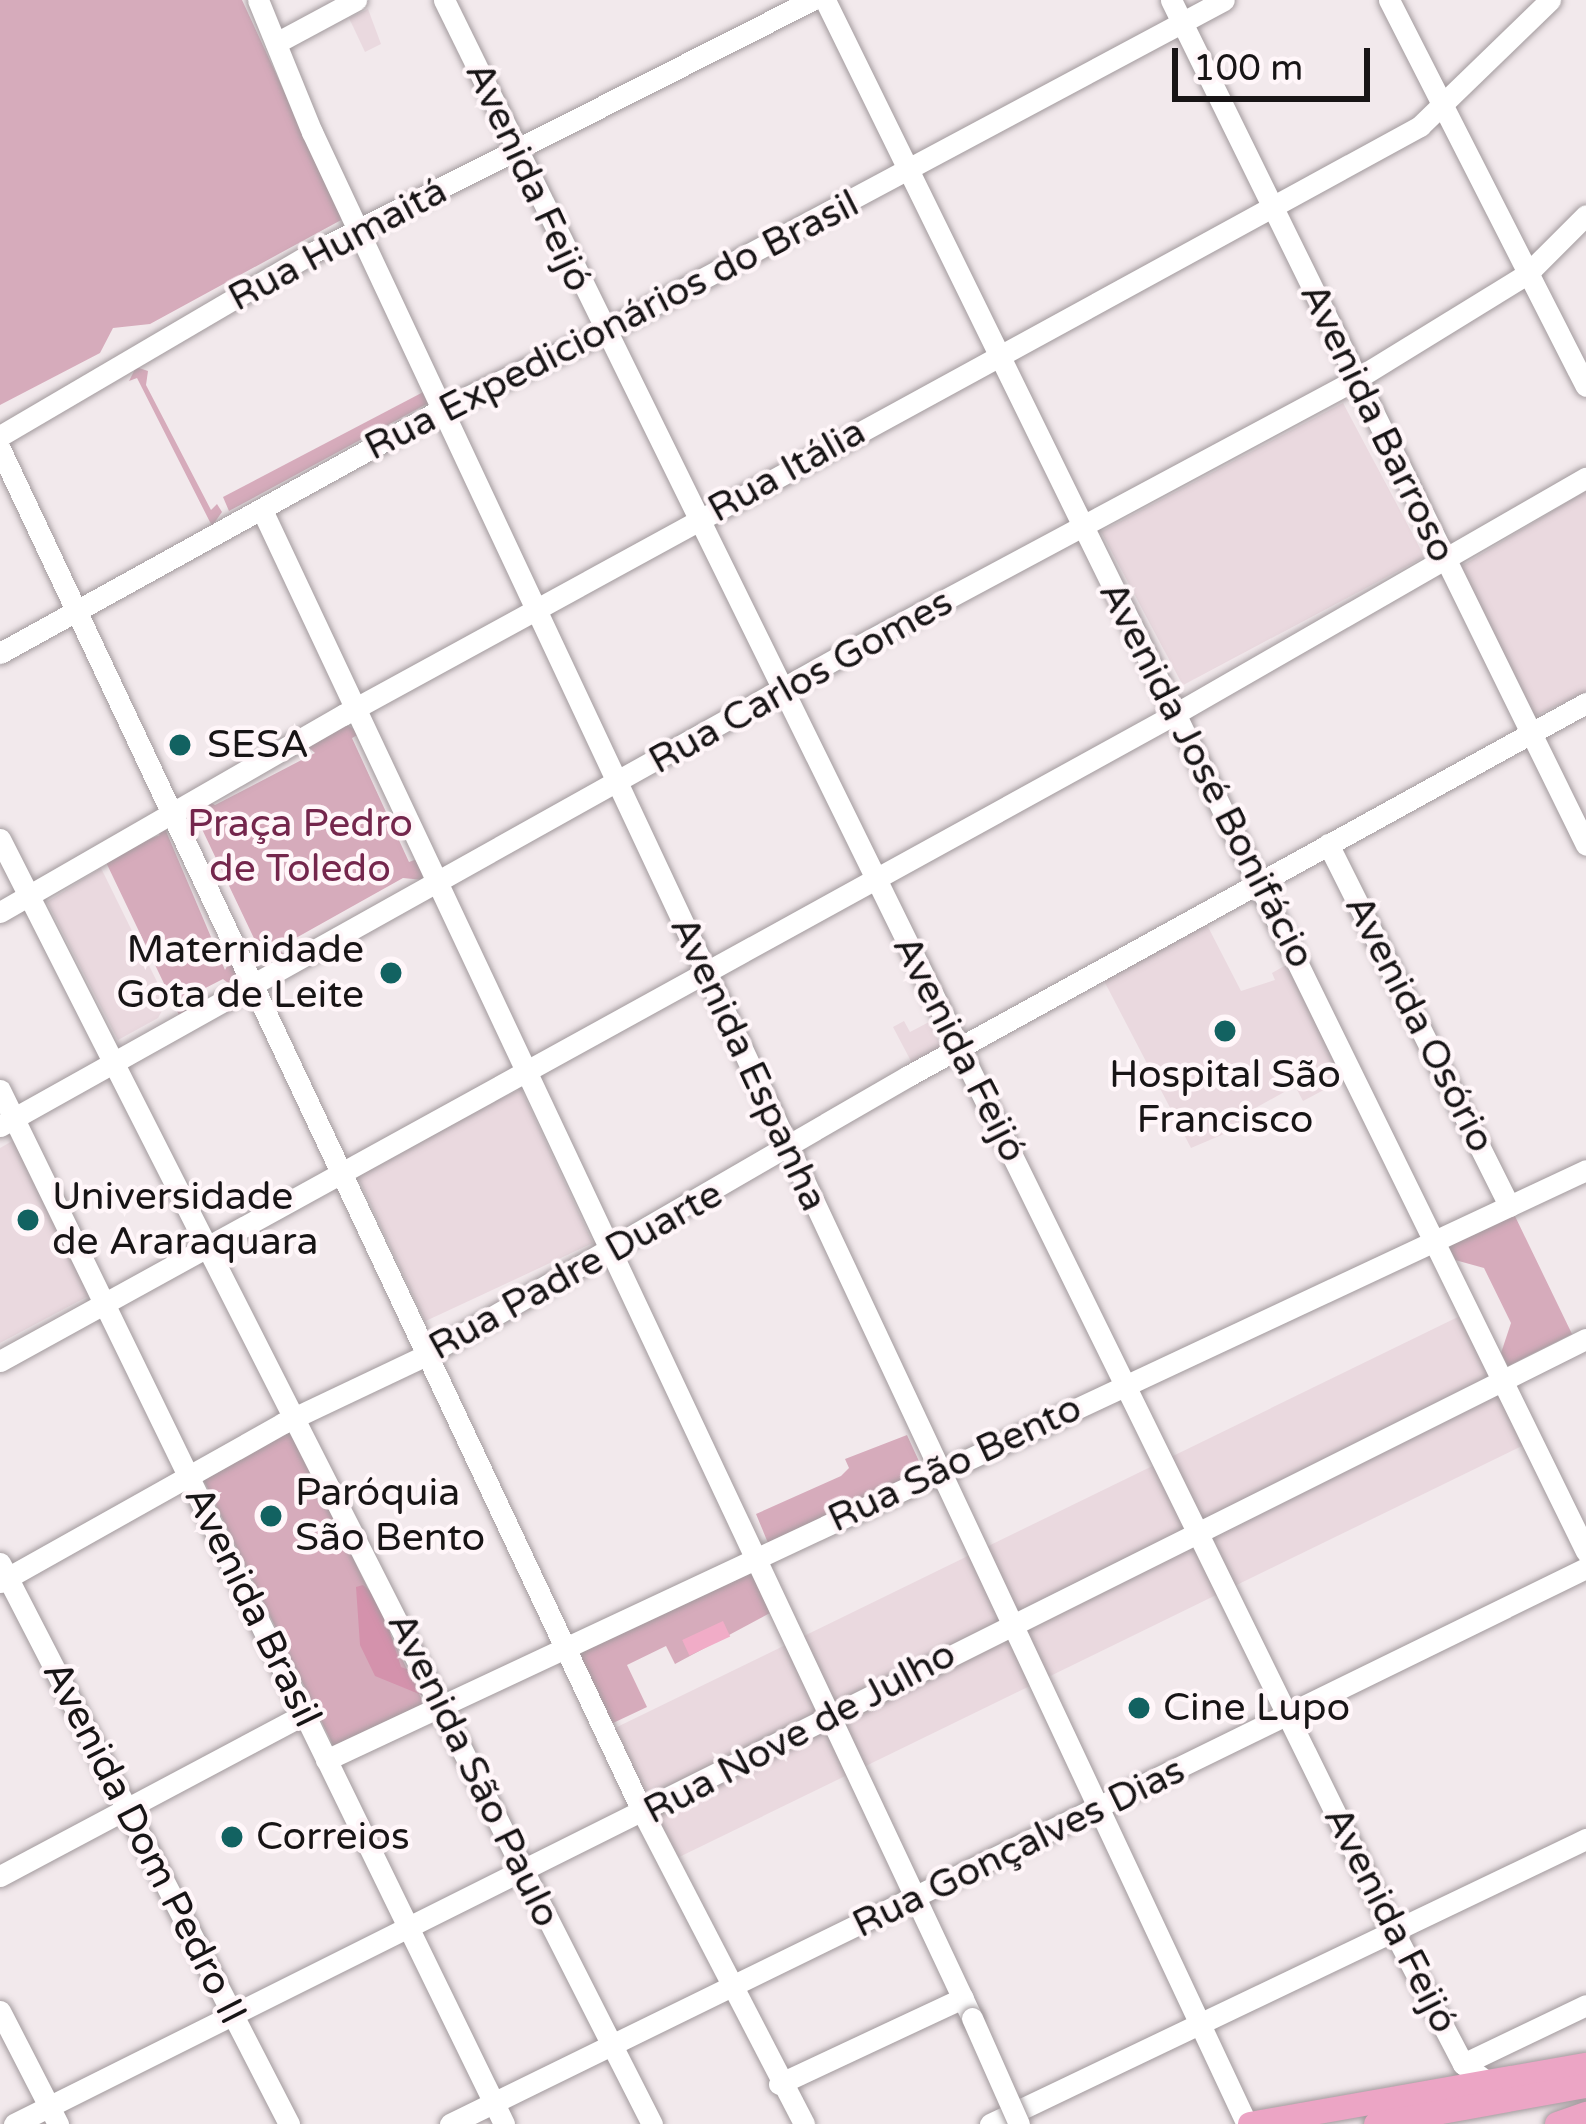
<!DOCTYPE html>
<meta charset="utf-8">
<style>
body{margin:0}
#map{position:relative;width:1586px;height:2124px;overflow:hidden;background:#f2e9ec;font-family:"Varela Round",sans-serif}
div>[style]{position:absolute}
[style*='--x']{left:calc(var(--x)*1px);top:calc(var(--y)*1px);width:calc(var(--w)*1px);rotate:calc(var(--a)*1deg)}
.built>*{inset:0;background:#ead9df;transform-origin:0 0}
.green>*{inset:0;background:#d6abbb;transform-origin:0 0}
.forest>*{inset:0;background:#d492ac}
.water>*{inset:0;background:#f1acc7;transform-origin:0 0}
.roads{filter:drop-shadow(0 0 3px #a29a9d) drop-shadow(0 0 3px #a29a9d)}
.minor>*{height:21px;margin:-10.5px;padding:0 10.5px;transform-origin:10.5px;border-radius:10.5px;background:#fff}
.major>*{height:24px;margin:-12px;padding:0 12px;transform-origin:12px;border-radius:12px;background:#eca5c5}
.bridges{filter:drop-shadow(0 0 3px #a29a9d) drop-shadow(0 0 3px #a29a9d)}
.minor-bridge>*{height:21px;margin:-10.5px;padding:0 10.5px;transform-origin:10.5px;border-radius:10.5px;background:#fff}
.dots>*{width:33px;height:33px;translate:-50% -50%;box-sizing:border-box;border:6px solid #fff6f9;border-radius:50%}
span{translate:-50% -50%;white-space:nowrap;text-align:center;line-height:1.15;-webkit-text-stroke:9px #fff6f9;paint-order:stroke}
.street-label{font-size:39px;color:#181516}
.poi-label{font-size:39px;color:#181516}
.left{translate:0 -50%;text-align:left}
.right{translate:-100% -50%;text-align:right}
.park-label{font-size:39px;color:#74264c}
.scale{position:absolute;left:1172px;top:48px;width:198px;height:54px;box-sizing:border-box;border:6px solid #181516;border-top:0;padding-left:15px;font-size:36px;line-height:42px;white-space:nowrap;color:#181516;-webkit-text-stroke:9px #fff6f9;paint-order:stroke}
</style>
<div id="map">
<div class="built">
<div style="clip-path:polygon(368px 9px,381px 44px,365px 52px,349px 18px)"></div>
<div style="left:1343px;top:403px;width:174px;height:274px;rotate:62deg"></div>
<div style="clip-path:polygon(1586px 491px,1586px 692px,1535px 716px,1460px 567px)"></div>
<div style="clip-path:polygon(101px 868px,167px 1002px,158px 1018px,118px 1040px,47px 902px)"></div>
<div style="clip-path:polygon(1205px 921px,1241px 991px,1275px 980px,1272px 973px,1286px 965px,1341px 1072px,1332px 1077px,1335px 1084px,1303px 1101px,1295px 1086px,1241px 1116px,1245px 1125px,1191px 1148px,1101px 975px)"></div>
<div style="clip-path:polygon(904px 1021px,910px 1032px,931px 1021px,942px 1050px,913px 1065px,893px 1027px)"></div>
<div style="left:521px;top:1089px;width:170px;height:185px;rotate:65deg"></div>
<div style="clip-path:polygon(14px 1140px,94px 1293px,0 1343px,0 1148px)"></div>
<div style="left:1464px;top:1314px;width:144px;height:952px;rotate:64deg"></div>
</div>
<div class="green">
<div style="clip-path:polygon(0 0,242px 0,343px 219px,150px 324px,113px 328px,100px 353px,0 405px)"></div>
<div style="clip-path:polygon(136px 367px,148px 371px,146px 385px,211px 510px,217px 504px,222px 512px,212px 526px,137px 378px,129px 381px)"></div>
<div style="clip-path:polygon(429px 389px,434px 400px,229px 511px,223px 497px)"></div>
<div style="clip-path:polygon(345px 724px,361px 733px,352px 738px,409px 862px,420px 858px,423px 880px,403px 878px,278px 948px,286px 956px,264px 967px,251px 953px,261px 953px,201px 827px,190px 826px,186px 811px,202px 798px,215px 805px,315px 753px,306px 745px)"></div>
<div style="clip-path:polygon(163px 824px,225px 970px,232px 957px,239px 971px,233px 987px,223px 979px,180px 1001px,189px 1010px,179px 1015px,103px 856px,160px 835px,153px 829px)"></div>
<div style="clip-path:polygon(1513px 1212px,1572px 1334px,1508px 1366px,1501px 1353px,1511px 1323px,1484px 1268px,1455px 1260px,1448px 1244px)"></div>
<div style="left:290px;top:1429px;width:306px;height:100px;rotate:64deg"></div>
<div style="clip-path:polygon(907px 1435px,923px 1470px,768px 1543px,756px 1514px,841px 1476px,849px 1468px,845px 1459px)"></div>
<div style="clip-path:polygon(751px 1569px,770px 1613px,675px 1664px,666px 1646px,627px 1665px,647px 1707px,611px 1724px,577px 1652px)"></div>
</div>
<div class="forest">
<div style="clip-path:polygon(363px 1585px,379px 1598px,401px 1667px,414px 1672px,424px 1696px,375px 1676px,360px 1645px,356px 1587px)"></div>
</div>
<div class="water">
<div style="left:723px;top:1621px;width:17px;height:45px;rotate:65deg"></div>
</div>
<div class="roads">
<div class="minor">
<div style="--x:258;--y:0;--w:143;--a:67.8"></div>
<div style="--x:312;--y:132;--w:2201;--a:64.86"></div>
<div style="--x:444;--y:0;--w:2151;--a:63.82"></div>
<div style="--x:1393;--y:1930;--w:151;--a:62.4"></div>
<div style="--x:1463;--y:2064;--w:34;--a:36"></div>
<div style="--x:825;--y:0;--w:1728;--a:63.87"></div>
<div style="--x:1171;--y:0;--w:941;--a:63.84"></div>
<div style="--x:1389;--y:0;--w:433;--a:63"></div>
<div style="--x:276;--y:43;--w:91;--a:-28.3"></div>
<div style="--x:0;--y:436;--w:364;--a:-30.4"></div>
<div style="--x:314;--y:252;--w:558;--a:-26.84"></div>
<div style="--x:0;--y:449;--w:1510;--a:64.76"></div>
<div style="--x:644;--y:1815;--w:348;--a:62.6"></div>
<div style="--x:262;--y:510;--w:1667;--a:64.79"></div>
<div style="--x:0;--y:653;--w:507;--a:-28.89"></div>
<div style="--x:444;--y:408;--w:174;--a:-25.5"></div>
<div style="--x:601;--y:333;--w:706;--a:-28.12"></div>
<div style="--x:0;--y:839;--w:1441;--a:63.1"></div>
<div style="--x:1328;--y:844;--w:405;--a:63.4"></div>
<div style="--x:0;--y:912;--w:396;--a:-29.9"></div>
<div style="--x:343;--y:715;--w:1228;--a:-28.67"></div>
<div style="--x:1420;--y:126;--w:181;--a:-44.1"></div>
<div style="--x:0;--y:1090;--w:1150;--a:64.01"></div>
<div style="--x:0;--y:1126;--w:977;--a:-29.21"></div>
<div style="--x:853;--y:649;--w:567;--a:-28.19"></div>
<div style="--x:1353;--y:381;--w:204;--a:-31.6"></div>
<div style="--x:1527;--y:274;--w:83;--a:-45"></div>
<div style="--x:0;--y:1361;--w:1341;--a:-28.84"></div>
<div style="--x:1175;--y:714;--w:474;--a:-29.9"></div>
<div style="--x:0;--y:1563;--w:631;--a:62.74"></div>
<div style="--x:0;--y:1582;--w:325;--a:-29.3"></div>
<div style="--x:283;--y:1423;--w:161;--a:-25.4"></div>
<div style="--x:428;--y:1354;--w:555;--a:-30.08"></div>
<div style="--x:908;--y:1076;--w:774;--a:-28.82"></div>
<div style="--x:326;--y:1760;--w:1391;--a:-25.09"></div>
<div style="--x:0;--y:1876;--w:343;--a:-28"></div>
<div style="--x:0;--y:2011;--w:127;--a:62.8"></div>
<div style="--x:1463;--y:2064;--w:136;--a:-25.6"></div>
<div style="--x:779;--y:2084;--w:203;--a:-25.1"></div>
<div style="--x:14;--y:2124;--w:1757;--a:-26.54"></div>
<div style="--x:450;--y:2124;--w:1265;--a:-26.08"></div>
<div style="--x:990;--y:2124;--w:661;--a:-25.56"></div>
</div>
<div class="major">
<div style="--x:1250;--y:2124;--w:341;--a:-10"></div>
<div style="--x:1376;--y:2124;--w:213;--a:-10.3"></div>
<div style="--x:1557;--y:2124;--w:31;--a:-19"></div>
</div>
</div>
<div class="bridges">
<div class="minor-bridge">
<div style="--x:972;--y:2018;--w:116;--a:66.1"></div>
</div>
</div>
<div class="dots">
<div style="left:180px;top:745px;background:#126261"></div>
<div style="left:391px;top:973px;background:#126261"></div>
<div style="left:1225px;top:1031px;background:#126261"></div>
<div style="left:28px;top:1220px;background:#126261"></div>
<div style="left:271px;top:1516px;background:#126261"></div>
<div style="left:1139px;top:1708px;background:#126261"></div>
<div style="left:232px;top:1837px;background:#126261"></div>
</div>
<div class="street-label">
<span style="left:528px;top:177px;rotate:65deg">Avenida Feijó</span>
<span style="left:338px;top:245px;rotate:-28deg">Rua Humaitá</span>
<span style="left:612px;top:326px;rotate:-27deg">Rua Expedicionários do Brasil</span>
<span style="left:1377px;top:423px;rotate:64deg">Avenida Barroso</span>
<span style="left:787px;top:471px;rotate:-29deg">Rua Itália</span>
<span style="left:801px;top:682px;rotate:-29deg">Rua Carlos Gomes</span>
<span style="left:1206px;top:775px;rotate:63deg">Avenida José Bonifácio</span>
<span style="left:1419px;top:1024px;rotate:63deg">Avenida Osório</span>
<span style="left:959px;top:1049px;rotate:63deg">Avenida Feijó</span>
<span style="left:748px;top:1064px;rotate:65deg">Avenida Espanha</span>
<span style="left:576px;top:1271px;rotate:-29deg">Rua Padre Duarte</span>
<span style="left:955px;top:1464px;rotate:-25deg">Rua São Bento</span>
<span style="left:252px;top:1607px;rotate:64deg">Avenida Brasil</span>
<span style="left:800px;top:1733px;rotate:-28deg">Rua Nove de Julho</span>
<span style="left:473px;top:1770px;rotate:64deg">Avenida São Paulo</span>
<span style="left:144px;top:1843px;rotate:63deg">Avenida Dom Pedro II</span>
<span style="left:1019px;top:1848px;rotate:-26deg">Rua Gonçalves Dias</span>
<span style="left:1390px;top:1920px;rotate:63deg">Avenida Feijó</span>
</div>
<div class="poi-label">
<span class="left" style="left:207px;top:745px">SESA</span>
<span class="right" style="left:364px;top:973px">Maternidade<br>Gota de Leite</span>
<span style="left:1225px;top:1098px">Hospital São<br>Francisco</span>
<span class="left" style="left:52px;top:1220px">Universidade<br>de Araraquara</span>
<span class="left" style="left:295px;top:1516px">Paróquia<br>São Bento</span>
<span class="left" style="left:1163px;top:1708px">Cine Lupo</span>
<span class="left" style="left:256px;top:1837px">Correios</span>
</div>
<div class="park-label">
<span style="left:300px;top:847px">Praça Pedro<br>de Toledo</span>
</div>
<div class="scale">100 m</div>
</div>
